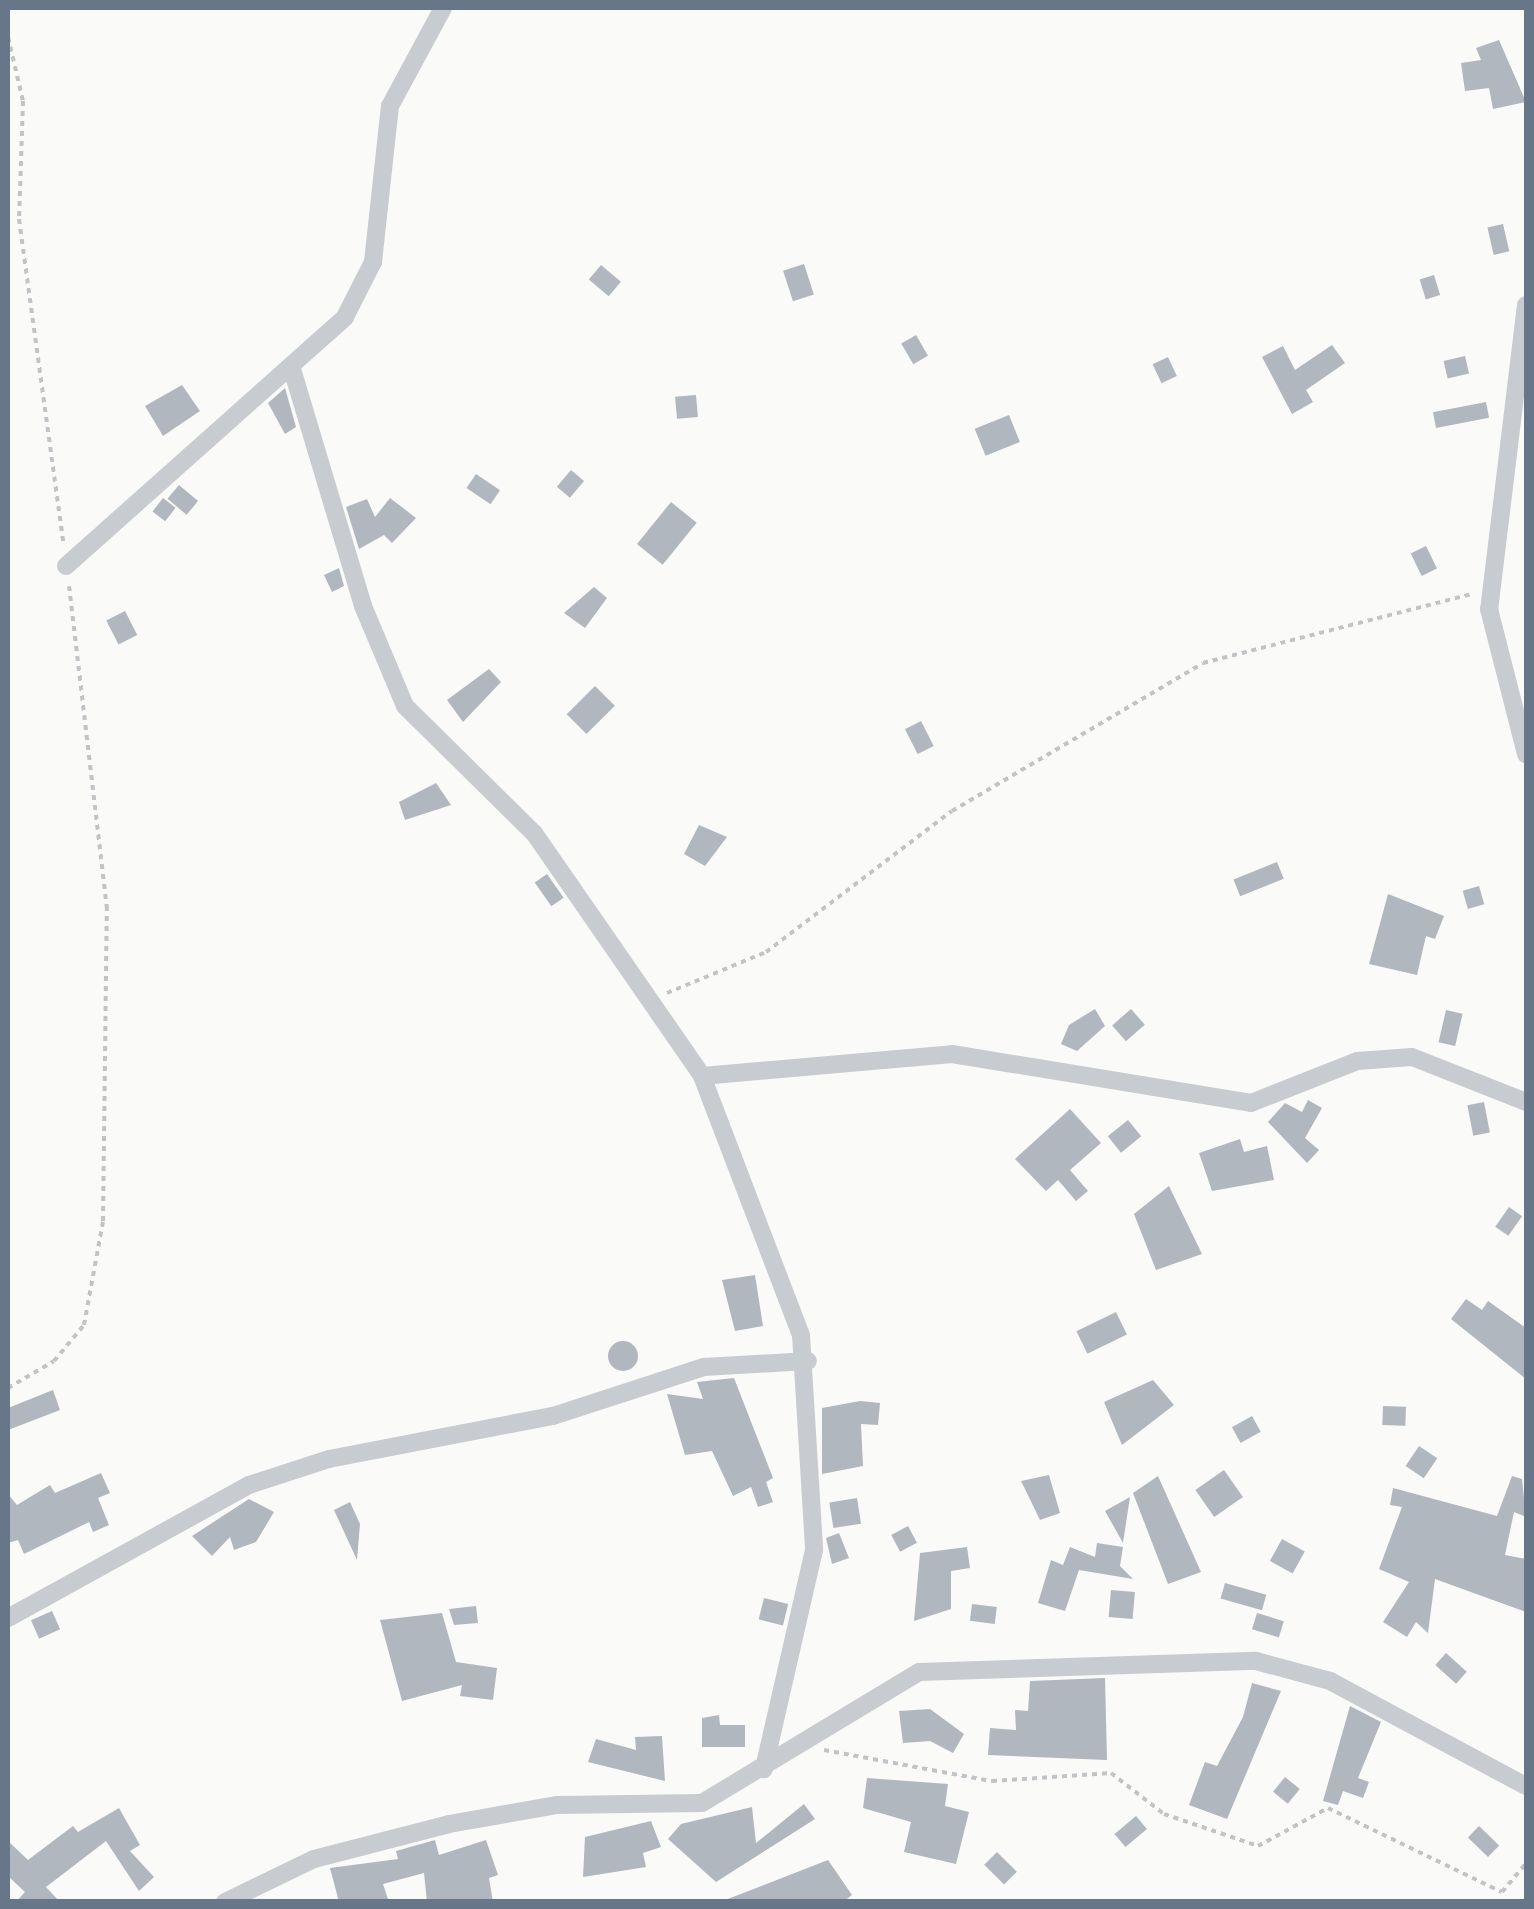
<!DOCTYPE html>
<style>
body{margin:0}
#map{position:relative;width:1534px;height:1909px;overflow:hidden;background:#fafaf8;font-family:Raleway,sans-serif}
div>[style]{position:absolute}
[style*='--x']{left:calc(var(--x)*1px);top:calc(var(--y)*1px);width:calc(var(--w)*1px);rotate:calc(var(--a)*1deg)}
.building>*{inset:0;background:#b1b7be;transform-origin:0 0}
.round{border-radius:50%}
.path>*{height:4px;margin-top:-2px;transform-origin:0;background:repeating-linear-gradient(90deg,#c1c3c6 0 5px,transparent 0 10px)}
.street>*{height:18px;margin:-9px;padding:0 9px;transform-origin:9px;border-radius:9px;background:#c8cbcf}
span{translate:-50% -50%;white-space:nowrap;text-align:center;line-height:1.15;-webkit-text-stroke:10px #fff;paint-order:stroke}
.frame{position:absolute;inset:0;border:10px solid #687689;pointer-events:none}
</style>
<div id="map">
<div class="building">
<div style="clip-path:polygon(1499px 40px,1526px 102px,1493px 109px,1489px 88px,1465px 91px,1461px 63px,1481px 60px,1476px 48px)"></div>
<div style="left:1503px;top:224px;width:28px;height:16px;rotate:77deg"></div>
<div style="left:804px;top:264px;width:32px;height:22px;rotate:72deg"></div>
<div style="left:601px;top:265px;width:26px;height:19px;rotate:40deg"></div>
<div style="left:1434px;top:275px;width:21px;height:15px;rotate:73deg"></div>
<div style="left:916px;top:335px;width:24px;height:17px;rotate:60deg"></div>
<div style="clip-path:polygon(1332px 345px,1345px 363px,1306px 390px,1313px 402px,1292px 414px,1262px 357px,1283px 346px,1295px 370px)"></div>
<div style="left:1465px;top:356px;width:18px;height:22px;rotate:77deg"></div>
<div style="left:1168px;top:357px;width:21px;height:17px;rotate:65deg"></div>
<div style="clip-path:polygon(182px 385px,200px 411px,163px 436px,145px 406px)"></div>
<div style="clip-path:polygon(285px 388px,296px 427px,285px 434px,268px 403px)"></div>
<div style="left:696px;top:395px;width:22px;height:21px;rotate:85deg"></div>
<div style="left:1486px;top:402px;width:16px;height:54px;rotate:79deg"></div>
<div style="left:1009px;top:415px;width:29px;height:37px;rotate:68deg"></div>
<div style="left:571px;top:470px;width:17px;height:22px;rotate:40deg"></div>
<div style="left:476px;top:474px;width:29px;height:17px;rotate:34deg"></div>
<div style="left:179px;top:485px;width:25px;height:18px;rotate:40deg"></div>
<div style="left:163px;top:498px;width:16px;height:17px;rotate:38deg"></div>
<div style="clip-path:polygon(390px 498px,416px 518px,392px 543px,384px 535px,359px 549px,346px 507px,367px 499px,375px 517px)"></div>
<div style="left:671px;top:502px;width:33px;height:54px;rotate:39deg"></div>
<div style="left:1426px;top:546px;width:25px;height:17px;rotate:64deg"></div>
<div style="clip-path:polygon(339px 568px,344px 586px,332px 592px,324px 575px)"></div>
<div style="clip-path:polygon(594px 587px,607px 598px,585px 628px,564px 613px)"></div>
<div style="left:125px;top:611px;width:27px;height:21px;rotate:63deg"></div>
<div style="clip-path:polygon(489px 669px,501px 682px,463px 722px,447px 700px)"></div>
<div style="left:595px;top:686px;width:28px;height:40px;rotate:45deg"></div>
<div style="left:921px;top:721px;width:28px;height:18px;rotate:63deg"></div>
<div style="clip-path:polygon(436px 783px,451px 805px,405px 820px,399px 802px)"></div>
<div style="clip-path:polygon(699px 825px,727px 837px,705px 866px,684px 854px)"></div>
<div style="left:1277px;top:862px;width:18px;height:47px;rotate:68deg"></div>
<div style="left:547px;top:874px;width:29px;height:15px;rotate:55deg"></div>
<div style="left:1479px;top:886px;width:19px;height:17px;rotate:74deg"></div>
<div style="clip-path:polygon(1388px 894px,1444px 916px,1435px 939px,1426px 936px,1417px 975px,1369px 964px)"></div>
<div style="clip-path:polygon(1095px 1009px,1105px 1026px,1077px 1051px,1061px 1044px,1069px 1025px)"></div>
<div style="left:1131px;top:1009px;width:21px;height:25px;rotate:49deg"></div>
<div style="left:1446px;top:1010px;width:17px;height:33px;rotate:13deg"></div>
<div style="clip-path:polygon(1308px 1100px,1322px 1108px,1305px 1138px,1319px 1150px,1307px 1163px,1268px 1122px,1285px 1103px,1302px 1112px)"></div>
<div style="left:1484px;top:1102px;width:31px;height:17px;rotate:79deg"></div>
<div style="clip-path:polygon(1070px 1109px,1101px 1143px,1070px 1170px,1088px 1191px,1076px 1201px,1058px 1180px,1046px 1191px,1015px 1159px)"></div>
<div style="left:1128px;top:1120px;width:21px;height:26px;rotate:51deg"></div>
<div style="clip-path:polygon(1240px 1139px,1244px 1152px,1267px 1146px,1274px 1180px,1212px 1191px,1199px 1153px)"></div>
<div style="clip-path:polygon(1169px 1186px,1202px 1254px,1156px 1270px,1134px 1214px)"></div>
<div style="left:1509px;top:1207px;width:16px;height:24px;rotate:35deg"></div>
<div style="clip-path:polygon(755px 1275px,763px 1326px,735px 1331px,722px 1280px)"></div>
<div style="clip-path:polygon(1466px 1299px,1482px 1310px,1488px 1301px,1526px 1328px,1526px 1379px,1451px 1319px)"></div>
<div style="left:1116px;top:1312px;width:25px;height:44px;rotate:64deg"></div>
<div class="round" style="left:608px;top:1341px;width:30px;height:30px"></div>
<div style="clip-path:polygon(734px 1378px,773px 1478px,766px 1482px,773px 1502px,758px 1507px,751px 1487px,733px 1496px,712px 1451px,685px 1455px,667px 1394px,703px 1399px,697px 1382px)"></div>
<div style="clip-path:polygon(1153px 1380px,1174px 1405px,1122px 1445px,1104px 1402px)"></div>
<div style="clip-path:polygon(53px 1390px,60px 1410px,8px 1430px,8px 1408px)"></div>
<div style="clip-path:polygon(860px 1401px,880px 1403px,878px 1425px,861px 1424px,863px 1466px,822px 1474px,822px 1408px)"></div>
<div style="left:1383px;top:1406px;width:23px;height:19px;rotate:2deg"></div>
<div style="left:1252px;top:1416px;width:18px;height:23px;rotate:61deg"></div>
<div style="left:1419px;top:1446px;width:22px;height:24px;rotate:34deg"></div>
<div style="left:1224px;top:1470px;width:33px;height:35px;rotate:55deg"></div>
<div style="clip-path:polygon(101px 1473px,110px 1493px,98px 1498px,109px 1525px,93px 1532px,89px 1522px,24px 1554px,18px 1540px,8px 1543px,8px 1494px,17px 1505px,50px 1485px,55px 1493px)"></div>
<div style="clip-path:polygon(1049px 1475px,1060px 1513px,1040px 1520px,1021px 1481px)"></div>
<div style="clip-path:polygon(1158px 1476px,1201px 1572px,1168px 1584px,1133px 1493px)"></div>
<div style="clip-path:polygon(1512px 1476px,1522px 1479px,1526px 1517px,1514px 1512px,1505px 1555px,1526px 1559px,1526px 1612px,1435px 1579px,1428px 1633px,1416px 1622px,1407px 1637px,1383px 1622px,1409px 1582px,1379px 1569px,1402px 1507px,1390px 1505px,1393px 1488px,1497px 1516px)"></div>
<div style="clip-path:polygon(1130px 1497px,1123px 1543px,1105px 1511px)"></div>
<div style="left:857px;top:1498px;width:26px;height:28px;rotate:81deg"></div>
<div style="clip-path:polygon(249px 1499px,274px 1512px,256px 1542px,234px 1550px,230px 1537px,212px 1556px,192px 1536px)"></div>
<div style="clip-path:polygon(350px 1502px,360px 1524px,357px 1560px,334px 1510px)"></div>
<div style="left:908px;top:1526px;width:19px;height:19px;rotate:62deg"></div>
<div style="clip-path:polygon(839px 1533px,849px 1558px,832px 1564px,826px 1538px)"></div>
<div style="left:1282px;top:1539px;width:26px;height:25px;rotate:29deg"></div>
<div style="clip-path:polygon(1097px 1543px,1123px 1547px,1120px 1566px,1133px 1579px,1079px 1570px,1065px 1611px,1038px 1603px,1051px 1560px,1063px 1565px,1070px 1547px,1095px 1557px)"></div>
<div style="clip-path:polygon(967px 1547px,970px 1568px,951px 1571px,951px 1609px,914px 1621px,920px 1553px)"></div>
<div style="left:1225px;top:1583px;width:43px;height:16px;rotate:16deg"></div>
<div style="left:1111px;top:1590px;width:24px;height:27px;rotate:5deg"></div>
<div style="left:764px;top:1598px;width:25px;height:22px;rotate:14deg"></div>
<div style="left:972px;top:1604px;width:25px;height:17px;rotate:7deg"></div>
<div style="clip-path:polygon(476px 1606px,478px 1623px,454px 1625px,449px 1609px)"></div>
<div style="left:52px;top:1611px;width:20px;height:23px;rotate:66deg"></div>
<div style="clip-path:polygon(442px 1613px,456px 1662px,497px 1668px,493px 1700px,460px 1696px,462px 1685px,402px 1701px,380px 1620px)"></div>
<div style="left:1257px;top:1613px;width:28px;height:17px;rotate:17deg"></div>
<div style="left:1446px;top:1653px;width:28px;height:16px;rotate:42deg"></div>
<div style="clip-path:polygon(1105px 1678px,1107px 1760px,988px 1755px,990px 1728px,1016px 1730px,1015px 1710px,1028px 1711px,1030px 1681px)"></div>
<div style="clip-path:polygon(1252px 1683px,1281px 1691px,1227px 1819px,1189px 1805px,1205px 1762px,1217px 1766px,1243px 1717px)"></div>
<div style="clip-path:polygon(1350px 1706px,1381px 1722px,1358px 1778px,1369px 1782px,1363px 1798px,1343px 1791px,1338px 1805px,1323px 1801px)"></div>
<div style="clip-path:polygon(930px 1709px,964px 1734px,953px 1753px,930px 1741px,903px 1743px,899px 1711px)"></div>
<div style="clip-path:polygon(719px 1715px,720px 1725px,745px 1725px,745px 1747px,702px 1747px,702px 1718px)"></div>
<div style="clip-path:polygon(662px 1736px,665px 1781px,588px 1762px,596px 1739px,636px 1750px,635px 1737px)"></div>
<div style="left:1285px;top:1777px;width:19px;height:19px;rotate:39deg"></div>
<div style="clip-path:polygon(867px 1778px,948px 1784px,945px 1806px,969px 1812px,956px 1864px,904px 1852px,911px 1822px,863px 1808px)"></div>
<div style="clip-path:polygon(804px 1804px,815px 1819px,716px 1882px,668px 1839px,681px 1824px,752px 1807px,756px 1843px)"></div>
<div style="clip-path:polygon(119px 1808px,140px 1845px,130px 1851px,154px 1877px,139px 1891px,106px 1841px,46px 1887px,60px 1902px,16px 1902px,25px 1892px,8px 1876px,8px 1841px,28px 1860px,73px 1826px,78px 1832px)"></div>
<div style="left:1136px;top:1816px;width:17px;height:28px;rotate:50deg"></div>
<div style="clip-path:polygon(651px 1821px,661px 1847px,643px 1853px,646px 1867px,583px 1877px,585px 1837px)"></div>
<div style="left:1479px;top:1826px;width:28px;height:16px;rotate:44deg"></div>
<div style="clip-path:polygon(435px 1840px,439px 1855px,486px 1840px,498px 1875px,489px 1878px,493px 1902px,427px 1902px,424px 1873px,383px 1884px,389px 1902px,339px 1902px,330px 1868px,398px 1859px,396px 1851px)"></div>
<div style="left:997px;top:1852px;width:28px;height:18px;rotate:45deg"></div>
<div style="clip-path:polygon(828px 1860px,852px 1895px,843px 1902px,720px 1902px)"></div>
</div>
<div class="path">
<div style="--x:8;--y:37;--w:66;--a:76.8"></div>
<div style="--x:23;--y:101;--w:118;--a:91.9"></div>
<div style="--x:19;--y:219;--w:326;--a:82.2"></div>
<div style="--x:667;--y:993;--w:107;--a:-22.5"></div>
<div style="--x:766;--y:952;--w:233;--a:-37.2"></div>
<div style="--x:952;--y:811;--w:291;--a:-30.5"></div>
<div style="--x:1203;--y:663;--w:278;--a:-14.4"></div>
<div style="--x:8;--y:1388;--w:53;--a:-30.4"></div>
<div style="--x:54;--y:1361;--w:47;--a:-50.2"></div>
<div style="--x:84;--y:1325;--w:106;--a:-79.6"></div>
<div style="--x:103;--y:1221;--w:312;--a:-89.3"></div>
<div style="--x:107;--y:909;--w:325;--a:-96.7"></div>
<div style="--x:824;--y:1750;--w:171;--a:10.5"></div>
<div style="--x:992;--y:1781;--w:119;--a:-3.8"></div>
<div style="--x:1111;--y:1773;--w:67;--a:37.7"></div>
<div style="--x:1164;--y:1814;--w:99;--a:18.8"></div>
<div style="--x:1258;--y:1846;--w:80;--a:-28.5"></div>
<div style="--x:1328;--y:1808;--w:193;--a:25.8"></div>
<div style="--x:1502;--y:1892;--w:38;--a:-50"></div>
</div>
<div class="street">
<div style="--x:1526;--y:305;--w:306;--a:96.9"></div>
<div style="--x:1489;--y:609;--w:150;--a:75.7"></div>
<div style="--x:292;--y:369;--w:247;--a:73.3"></div>
<div style="--x:363;--y:606;--w:108;--a:67.2"></div>
<div style="--x:405;--y:706;--w:181;--a:44.6"></div>
<div style="--x:534;--y:833;--w:295;--a:55.3"></div>
<div style="--x:702;--y:1076;--w:277;--a:69.1"></div>
<div style="--x:801;--y:1335;--w:215;--a:86.5"></div>
<div style="--x:814;--y:1550;--w:225;--a:102.9"></div>
<div style="--x:66;--y:566;--w:374;--a:-41.7"></div>
<div style="--x:345;--y:317;--w:62;--a:-63"></div>
<div style="--x:373;--y:262;--w:157;--a:-83.8"></div>
<div style="--x:390;--y:106;--w:111;--a:-61.6"></div>
<div style="--x:702;--y:1076;--w:251;--a:-5"></div>
<div style="--x:952;--y:1054;--w:303;--a:9.3"></div>
<div style="--x:1251;--y:1103;--w:114;--a:-21.6"></div>
<div style="--x:1357;--y:1061;--w:55;--a:-4.2"></div>
<div style="--x:1412;--y:1057;--w:123;--a:21.5"></div>
<div style="--x:8;--y:1618;--w:275;--a:-28.9"></div>
<div style="--x:249;--y:1485;--w:84;--a:-18"></div>
<div style="--x:329;--y:1459;--w:228;--a:-10.9"></div>
<div style="--x:553;--y:1416;--w:159;--a:-18"></div>
<div style="--x:704;--y:1367;--w:104;--a:-3.3"></div>
<div style="--x:225;--y:1902;--w:99;--a:-25.8"></div>
<div style="--x:314;--y:1859;--w:139;--a:-14.5"></div>
<div style="--x:449;--y:1824;--w:110;--a:-10"></div>
<div style="--x:557;--y:1805;--w:145;--a:-0.8"></div>
<div style="--x:702;--y:1803;--w:253;--a:-31.1"></div>
<div style="--x:919;--y:1672;--w:337;--a:-1.9"></div>
<div style="--x:1256;--y:1661;--w:77;--a:15.1"></div>
<div style="--x:1330;--y:1681;--w:222;--a:28.2"></div>
</div>
<div class="frame"></div>
</div>
